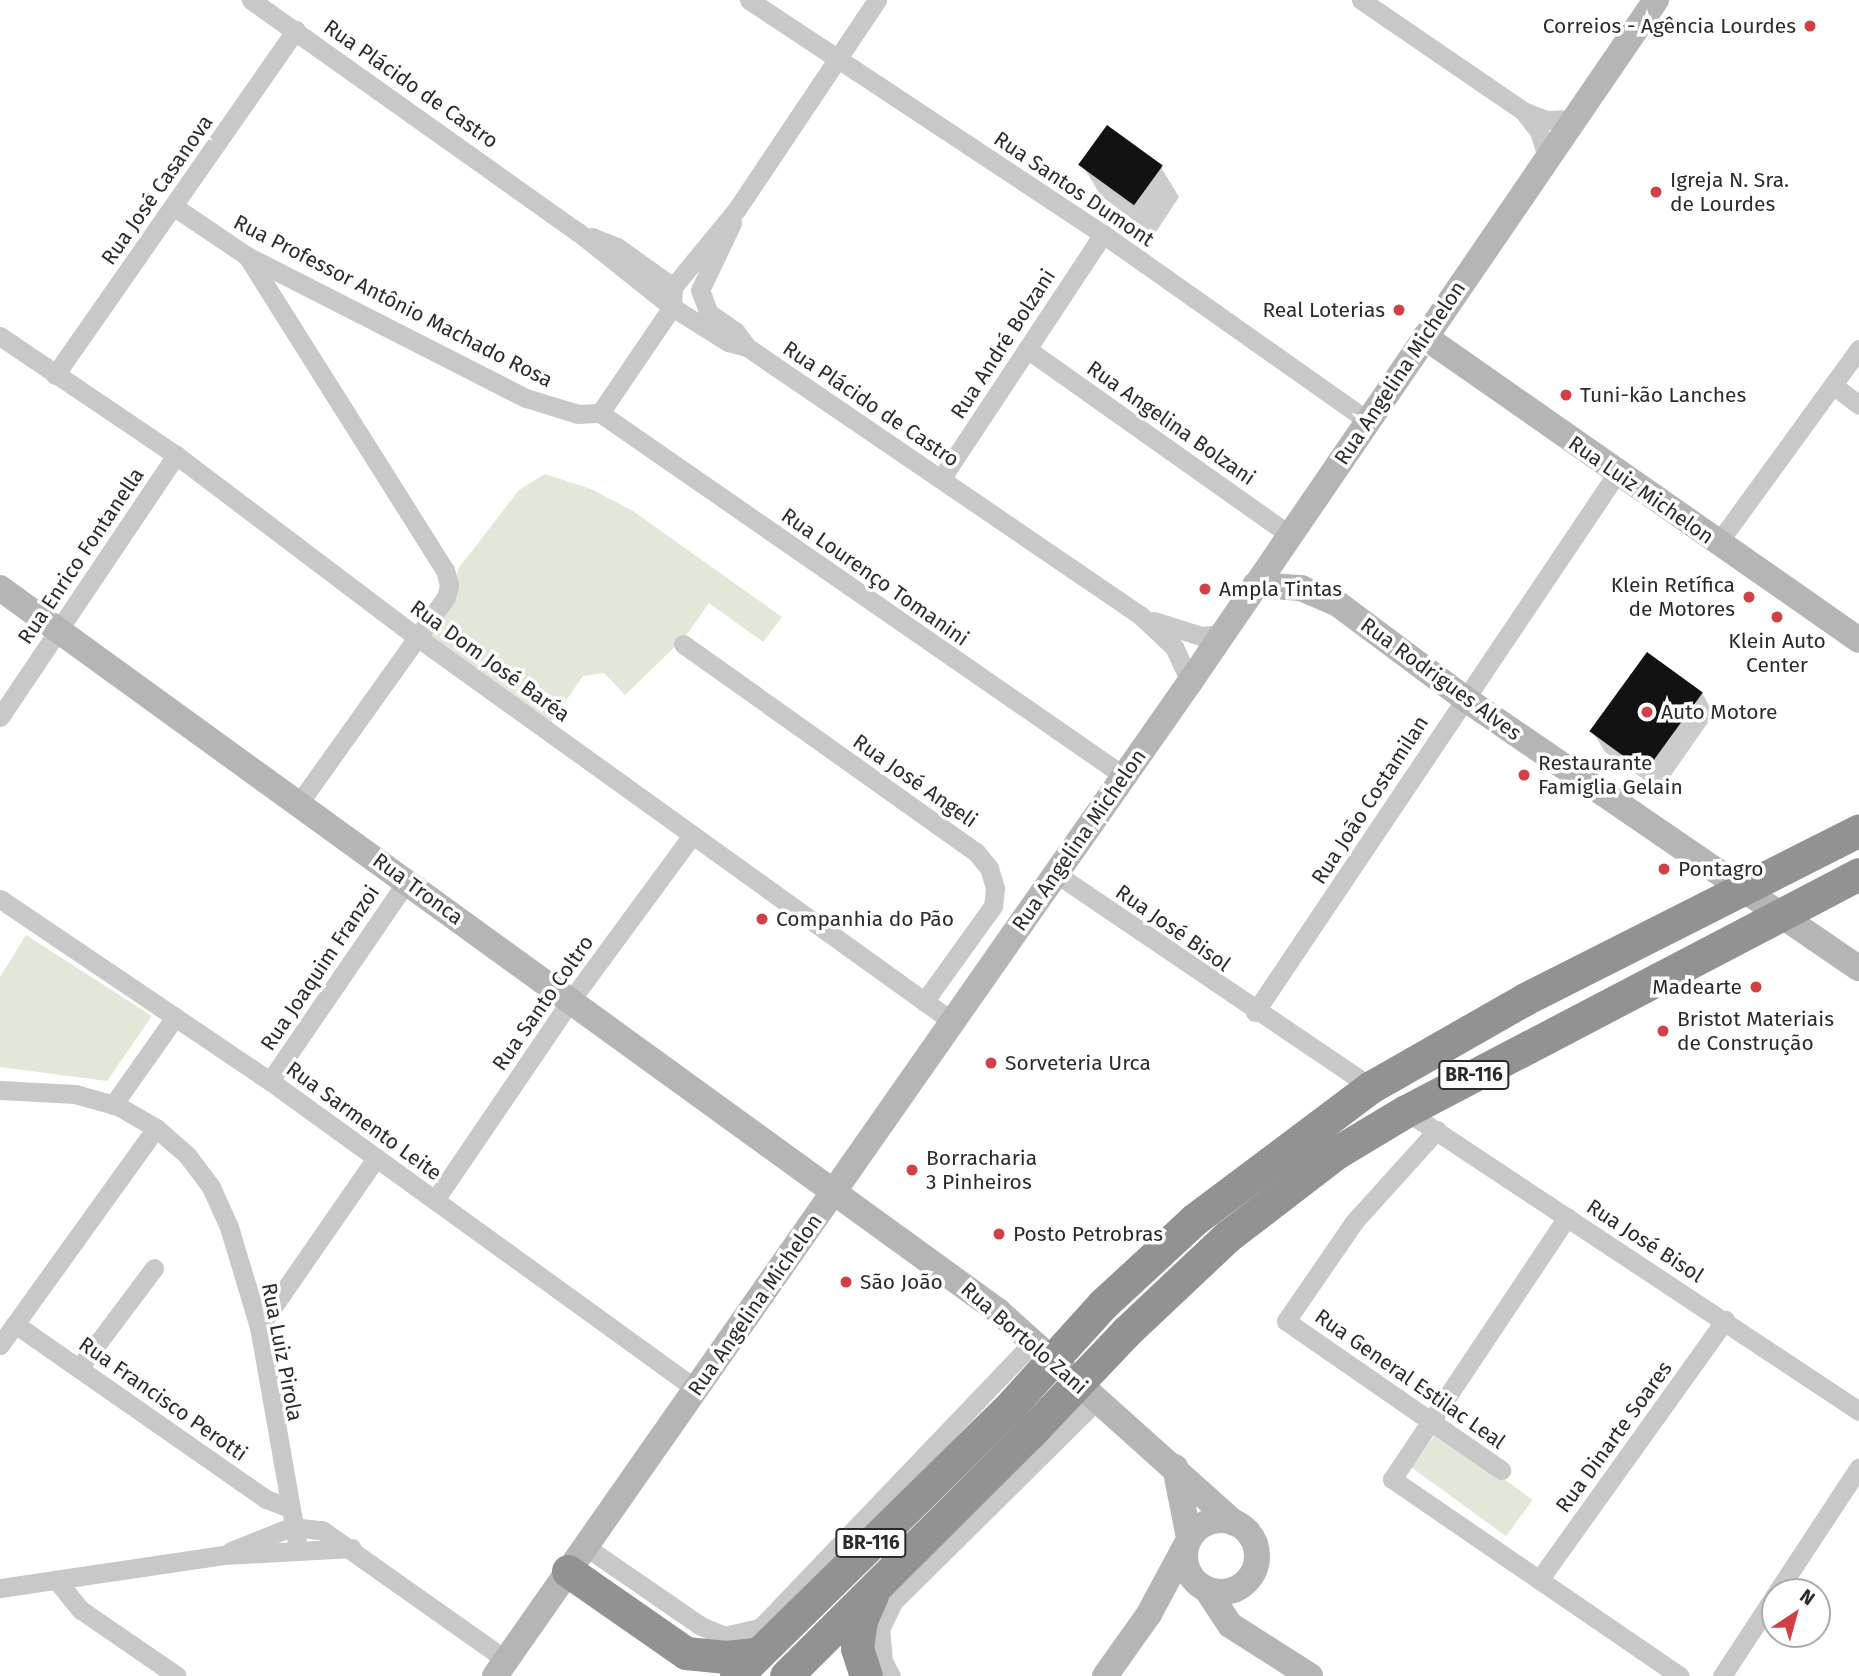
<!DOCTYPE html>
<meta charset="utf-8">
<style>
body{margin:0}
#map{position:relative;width:1859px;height:1676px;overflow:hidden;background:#fff;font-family:"Fira Sans",sans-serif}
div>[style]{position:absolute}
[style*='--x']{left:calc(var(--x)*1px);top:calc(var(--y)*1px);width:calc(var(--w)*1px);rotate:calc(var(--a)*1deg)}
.green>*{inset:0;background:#e1e8da;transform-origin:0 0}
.shadow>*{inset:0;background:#0003}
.building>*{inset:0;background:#121212;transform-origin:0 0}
.street>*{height:19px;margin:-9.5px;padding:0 9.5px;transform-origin:9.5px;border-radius:9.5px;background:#c8c8c8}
.secondary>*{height:26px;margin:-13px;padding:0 13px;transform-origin:13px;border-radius:13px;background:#b5b5b5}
.secondary>.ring{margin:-13px;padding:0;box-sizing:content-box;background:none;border:26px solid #b5b5b5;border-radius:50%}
.highway>*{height:33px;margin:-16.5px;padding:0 16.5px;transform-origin:16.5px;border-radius:16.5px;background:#929292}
.highway-bridge>*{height:33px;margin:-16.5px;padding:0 16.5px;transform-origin:16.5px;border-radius:16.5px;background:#929292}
.dots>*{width:19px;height:19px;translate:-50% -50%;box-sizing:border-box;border:4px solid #fff;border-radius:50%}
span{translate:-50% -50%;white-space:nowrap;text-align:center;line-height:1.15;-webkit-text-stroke:7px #fff;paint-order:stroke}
.shield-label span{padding:2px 5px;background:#fff;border:2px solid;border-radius:5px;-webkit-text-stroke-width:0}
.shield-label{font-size:19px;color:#2b2b2b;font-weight:700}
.poi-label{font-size:21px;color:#2b2b2b}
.right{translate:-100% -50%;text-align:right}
.left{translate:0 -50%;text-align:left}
.street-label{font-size:21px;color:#2b2b2b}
.north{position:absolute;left:1761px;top:1578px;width:70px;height:70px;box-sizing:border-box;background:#fff;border:2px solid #aaa;border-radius:50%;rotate:36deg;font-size:19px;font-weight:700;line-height:28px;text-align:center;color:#2b2b2b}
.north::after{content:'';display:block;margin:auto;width:24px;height:32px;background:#d04045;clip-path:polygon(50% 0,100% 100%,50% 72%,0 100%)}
</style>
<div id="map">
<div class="green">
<div style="clip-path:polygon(545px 474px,591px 489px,633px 511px,782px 617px,763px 642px,709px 603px,685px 637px,625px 695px,604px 673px,583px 676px,547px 728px,421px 636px,455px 589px,458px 569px,519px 490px)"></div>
<div style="clip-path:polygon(26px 935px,152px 1016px,107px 1081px,0 1067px,0 977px)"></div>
<div style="left:1438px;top:1431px;width:117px;height:45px;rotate:36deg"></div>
</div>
<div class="shadow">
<div style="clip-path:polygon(1083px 166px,1161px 167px,1179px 197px,1154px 235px,1101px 196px)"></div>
<div style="clip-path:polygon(1702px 693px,1714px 714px,1660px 791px,1605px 752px,1593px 732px)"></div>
</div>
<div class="building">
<div style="left:1107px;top:125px;width:69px;height:49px;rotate:36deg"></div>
<div style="left:1647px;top:652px;width:69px;height:98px;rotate:36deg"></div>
</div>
<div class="street">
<div style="--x:251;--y:0;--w:401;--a:35.4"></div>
<div style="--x:578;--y:232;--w:120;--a:38.6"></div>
<div style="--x:672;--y:307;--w:66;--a:32"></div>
<div style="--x:728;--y:342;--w:20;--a:15"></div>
<div style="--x:747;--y:347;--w:476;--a:34.3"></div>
<div style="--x:1140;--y:615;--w:47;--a:43.3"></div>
<div style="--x:1174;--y:647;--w:38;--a:65"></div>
<div style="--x:749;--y:0;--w:424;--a:33.5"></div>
<div style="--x:1103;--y:234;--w:327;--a:35.2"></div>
<div style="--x:1361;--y:0;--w:196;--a:34.4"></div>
<div style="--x:1523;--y:111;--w:26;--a:21"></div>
<div style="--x:1547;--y:120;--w:26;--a:-2"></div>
<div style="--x:1524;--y:112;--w:24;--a:52"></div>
<div style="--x:1539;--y:131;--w:27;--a:73"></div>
<div style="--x:173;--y:206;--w:89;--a:34"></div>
<div style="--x:247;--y:256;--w:313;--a:27"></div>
<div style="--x:526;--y:398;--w:54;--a:17.1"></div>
<div style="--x:578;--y:414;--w:22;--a:-3"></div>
<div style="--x:732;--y:223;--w:74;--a:115.5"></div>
<div style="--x:700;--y:290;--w:25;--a:69"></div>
<div style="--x:709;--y:313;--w:32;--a:35"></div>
<div style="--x:735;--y:331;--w:20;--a:53"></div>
<div style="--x:592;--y:237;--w:27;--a:22"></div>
<div style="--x:617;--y:247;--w:69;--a:35.5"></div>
<div style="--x:247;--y:256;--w:371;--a:57.8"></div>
<div style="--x:445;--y:570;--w:16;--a:75"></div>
<div style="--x:449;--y:585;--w:12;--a:104"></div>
<div style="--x:446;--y:597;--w:253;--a:125.5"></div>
<div style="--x:0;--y:336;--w:212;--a:34.1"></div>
<div style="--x:176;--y:455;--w:302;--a:37.1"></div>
<div style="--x:417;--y:637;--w:660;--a:35.69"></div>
<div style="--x:1027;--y:349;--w:320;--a:35.3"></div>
<div style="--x:55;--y:375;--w:421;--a:-55.1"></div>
<div style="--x:1834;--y:386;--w:31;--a:37"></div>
<div style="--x:600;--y:413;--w:637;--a:34.71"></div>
<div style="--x:600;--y:413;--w:128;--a:-55.8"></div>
<div style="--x:672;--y:307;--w:20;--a:-87"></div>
<div style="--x:673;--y:287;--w:101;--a:-50.6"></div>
<div style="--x:737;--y:209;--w:252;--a:-56.2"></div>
<div style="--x:941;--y:479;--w:294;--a:-56.5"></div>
<div style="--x:1718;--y:543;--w:240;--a:-54"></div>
<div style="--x:1154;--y:621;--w:49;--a:17.7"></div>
<div style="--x:1201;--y:636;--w:20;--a:-6"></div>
<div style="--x:683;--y:644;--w:359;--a:35.4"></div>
<div style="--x:976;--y:852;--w:21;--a:51"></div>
<div style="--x:989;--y:868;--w:21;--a:73"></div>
<div style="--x:995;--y:888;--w:18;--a:96"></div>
<div style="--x:993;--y:906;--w:118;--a:125.7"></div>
<div style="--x:0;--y:717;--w:316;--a:-56.1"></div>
<div style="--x:1055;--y:873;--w:382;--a:34.1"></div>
<div style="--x:0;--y:899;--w:326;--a:34"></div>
<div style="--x:270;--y:1081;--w:526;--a:35.87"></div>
<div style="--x:1255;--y:1012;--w:649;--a:-56.11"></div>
<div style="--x:270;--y:1081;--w:242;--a:-55.6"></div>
<div style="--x:0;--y:1090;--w:75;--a:3.1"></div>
<div style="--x:75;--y:1094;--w:45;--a:15.6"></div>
<div style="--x:118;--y:1106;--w:44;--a:30.1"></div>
<div style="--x:156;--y:1128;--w:41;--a:41.1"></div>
<div style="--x:187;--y:1155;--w:40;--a:53"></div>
<div style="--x:211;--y:1187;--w:44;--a:65.8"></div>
<div style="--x:229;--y:1227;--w:104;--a:73.3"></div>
<div style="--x:259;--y:1327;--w:225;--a:80"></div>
<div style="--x:113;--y:1105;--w:108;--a:-54.8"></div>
<div style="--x:1406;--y:1111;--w:543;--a:33.51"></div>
<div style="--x:1437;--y:1130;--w:124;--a:132.1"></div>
<div style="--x:1354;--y:1222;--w:120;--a:124.5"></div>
<div style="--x:1286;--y:1321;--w:262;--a:34.7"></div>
<div style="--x:435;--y:1200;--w:242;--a:-55.8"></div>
<div style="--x:571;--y:1000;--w:205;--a:-53.7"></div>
<div style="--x:1567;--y:1217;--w:315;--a:123.7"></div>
<div style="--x:1392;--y:1479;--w:349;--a:34.4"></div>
<div style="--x:15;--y:1324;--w:306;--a:34.9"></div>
<div style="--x:266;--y:1499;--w:22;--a:21"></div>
<div style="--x:259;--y:1327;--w:206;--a:-55.3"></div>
<div style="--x:0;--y:1345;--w:267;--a:-54.3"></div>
<div style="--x:79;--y:1368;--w:125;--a:-53.1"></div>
<div style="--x:586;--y:1547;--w:140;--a:34.5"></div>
<div style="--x:701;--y:1626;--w:25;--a:23"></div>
<div style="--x:724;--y:1636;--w:37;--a:-13"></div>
<div style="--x:760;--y:1628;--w:395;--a:-46.3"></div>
<div style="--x:231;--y:1551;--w:65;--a:-21.8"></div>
<div style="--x:291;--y:1527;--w:31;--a:6"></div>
<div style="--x:322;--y:1530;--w:225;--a:35.2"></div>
<div style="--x:1539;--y:1580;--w:320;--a:-54.4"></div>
<div style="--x:58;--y:1582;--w:36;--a:51"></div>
<div style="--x:81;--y:1610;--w:116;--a:34.5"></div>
<div style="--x:0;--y:1588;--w:226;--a:-8.4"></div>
<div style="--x:224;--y:1555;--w:128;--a:-3.1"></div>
<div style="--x:1777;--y:1592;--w:149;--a:-56.7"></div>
<div style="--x:891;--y:1676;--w:17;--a:-118"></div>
<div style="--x:883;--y:1661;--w:32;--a:-95"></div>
<div style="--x:880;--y:1629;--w:30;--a:-64"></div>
<div style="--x:893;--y:1602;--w:286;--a:-44.7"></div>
<div style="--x:1722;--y:1676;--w:97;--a:-56.8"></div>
</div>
<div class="secondary">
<div style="--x:1425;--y:337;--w:529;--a:34.92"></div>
<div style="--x:1255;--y:585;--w:46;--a:3.7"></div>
<div style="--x:1301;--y:588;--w:40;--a:23.4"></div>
<div style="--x:1338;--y:604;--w:157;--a:36.7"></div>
<div style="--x:1464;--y:698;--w:478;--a:34.4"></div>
<div style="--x:0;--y:588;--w:1232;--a:35.92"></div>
<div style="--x:998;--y:1311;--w:317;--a:41.9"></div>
<div style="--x:1175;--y:1467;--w:72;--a:78.8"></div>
<div class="ring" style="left:1185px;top:1520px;width:46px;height:46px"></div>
<div style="--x:1207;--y:1590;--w:42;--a:56.7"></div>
<div style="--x:1230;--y:1625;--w:95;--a:32.5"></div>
<div style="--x:495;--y:1676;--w:1213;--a:-55.04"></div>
<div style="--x:1190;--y:682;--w:826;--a:-55.66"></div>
<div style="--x:1105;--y:1676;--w:76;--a:-54.6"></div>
<div style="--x:1149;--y:1614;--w:76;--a:-61.8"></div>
</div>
<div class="highway">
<div style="--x:1103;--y:1304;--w:125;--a:-42.7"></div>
<div style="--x:1195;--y:1219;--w:220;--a:-36.9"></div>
<div style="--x:1371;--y:1087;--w:177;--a:-29.7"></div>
<div style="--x:1525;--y:999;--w:374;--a:-26.8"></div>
<div style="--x:1126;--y:1332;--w:140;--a:-43.3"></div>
<div style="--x:1228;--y:1236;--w:136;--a:-37.5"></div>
<div style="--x:1336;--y:1153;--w:82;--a:-31"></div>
<div style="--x:1406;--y:1111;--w:511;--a:-27.62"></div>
<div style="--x:568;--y:1571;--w:144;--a:34.8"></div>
<div style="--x:686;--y:1653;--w:40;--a:5.7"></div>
<div style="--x:726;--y:1657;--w:31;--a:-6"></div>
<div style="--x:736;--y:1676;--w:378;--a:-44.5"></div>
<div style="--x:786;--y:1676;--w:343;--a:-44.9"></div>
<div style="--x:866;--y:1676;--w:29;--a:-108"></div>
<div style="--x:857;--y:1648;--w:28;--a:-82"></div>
<div style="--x:861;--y:1620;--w:27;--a:-66"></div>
</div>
<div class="highway-bridge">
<div style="--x:1006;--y:1411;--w:144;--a:-47.8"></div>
<div style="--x:1029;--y:1434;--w:141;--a:-46.4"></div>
</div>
<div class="dots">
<div style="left:1810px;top:26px;background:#d04045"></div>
<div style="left:1656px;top:192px;background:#d04045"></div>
<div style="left:1399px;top:310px;background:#d04045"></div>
<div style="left:1566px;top:395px;background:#d04045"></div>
<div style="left:1205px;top:589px;background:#d04045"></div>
<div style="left:1749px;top:597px;background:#d04045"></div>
<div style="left:1777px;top:617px;background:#d04045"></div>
<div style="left:1647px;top:712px;background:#d04045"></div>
<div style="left:1524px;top:775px;background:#d04045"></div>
<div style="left:1664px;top:869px;background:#d04045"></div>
<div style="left:762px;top:919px;background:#d04045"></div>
<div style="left:1756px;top:987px;background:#d04045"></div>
<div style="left:1663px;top:1031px;background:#d04045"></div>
<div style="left:991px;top:1063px;background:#d04045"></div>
<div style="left:912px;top:1170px;background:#d04045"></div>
<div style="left:999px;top:1234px;background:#d04045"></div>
<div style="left:846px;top:1282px;background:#d04045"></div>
</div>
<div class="shield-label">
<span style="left:1474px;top:1075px">BR-116</span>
<span style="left:871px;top:1543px">BR-116</span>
</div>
<div class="poi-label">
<span class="right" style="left:1796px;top:26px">Correios - Agência Lourdes</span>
<span class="left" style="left:1670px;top:192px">Igreja N. Sra.<br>de Lourdes</span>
<span class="right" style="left:1385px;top:310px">Real Loterias</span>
<span class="left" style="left:1580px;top:395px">Tuni-kão Lanches</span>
<span class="right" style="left:1735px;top:597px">Klein Retífica<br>de Motores</span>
<span class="left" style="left:1219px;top:589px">Ampla Tintas</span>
<span style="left:1777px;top:653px">Klein Auto<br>Center</span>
<span class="left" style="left:1661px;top:712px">Auto Motore</span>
<span class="left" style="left:1538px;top:775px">Restaurante<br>Famiglia Gelain</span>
<span class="left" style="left:1678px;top:869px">Pontagro</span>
<span class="left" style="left:776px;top:919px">Companhia do Pão</span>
<span class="right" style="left:1742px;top:987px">Madearte</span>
<span class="left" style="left:1677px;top:1031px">Bristot Materiais<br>de Construção</span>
<span class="left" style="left:1005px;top:1063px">Sorveteria Urca</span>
<span class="left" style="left:926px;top:1170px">Borracharia<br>3 Pinheiros</span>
<span class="left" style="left:1013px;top:1234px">Posto Petrobras</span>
<span class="left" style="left:860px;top:1282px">São João</span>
</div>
<div class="street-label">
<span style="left:411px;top:84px;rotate:35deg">Rua Plácido de Castro</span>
<span style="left:1074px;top:189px;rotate:34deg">Rua Santos Dumont</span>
<span style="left:157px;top:190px;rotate:-55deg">Rua José Casanova</span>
<span style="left:393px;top:301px;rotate:27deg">Rua Professor Antônio Machado Rosa</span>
<span style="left:1003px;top:344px;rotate:-57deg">Rua André Bolzani</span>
<span style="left:1400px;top:373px;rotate:-56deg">Rua Angelina Michelon</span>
<span style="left:871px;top:404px;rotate:34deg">Rua Plácido de Castro</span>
<span style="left:1171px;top:423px;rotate:35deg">Rua Angelina Bolzani</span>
<span style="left:1641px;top:490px;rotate:35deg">Rua Luiz Michelon</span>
<span style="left:81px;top:556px;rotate:-56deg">Rua Enrico Fontanella</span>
<span style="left:875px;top:577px;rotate:35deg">Rua Lourenço Tomanini</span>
<span style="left:490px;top:661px;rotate:36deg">Rua Dom José Baréa</span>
<span style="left:1441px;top:679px;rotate:36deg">Rua Rodrigues Alves</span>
<span style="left:915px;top:781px;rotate:35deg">Rua José Angeli</span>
<span style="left:1370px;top:800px;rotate:-57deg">Rua João Costamilan</span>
<span style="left:1079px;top:840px;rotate:-55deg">Rua Angelina Michelon</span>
<span style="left:418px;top:889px;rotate:36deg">Rua Tronca</span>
<span style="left:1173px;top:928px;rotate:35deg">Rua José Bisol</span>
<span style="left:320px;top:968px;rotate:-56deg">Rua Joaquim Franzoi</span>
<span style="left:543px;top:1003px;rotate:-55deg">Rua Santo Coltro</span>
<span style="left:364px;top:1121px;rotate:36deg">Rua Sarmento Leite</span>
<span style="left:1645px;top:1241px;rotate:33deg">Rua José Bisol</span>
<span style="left:755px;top:1305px;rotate:-55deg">Rua Angelina Michelon</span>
<span style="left:1024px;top:1338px;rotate:41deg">Rua Bortolo Zani</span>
<span style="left:282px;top:1352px;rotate:79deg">Rua Luiz Pirola</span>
<span style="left:1410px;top:1379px;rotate:35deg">Rua General Estilac Leal</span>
<span style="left:163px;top:1399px;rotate:35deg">Rua Francisco Perotti</span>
<span style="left:1614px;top:1437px;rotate:-54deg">Rua Dinarte Soares</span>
</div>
<div class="north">N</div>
</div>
